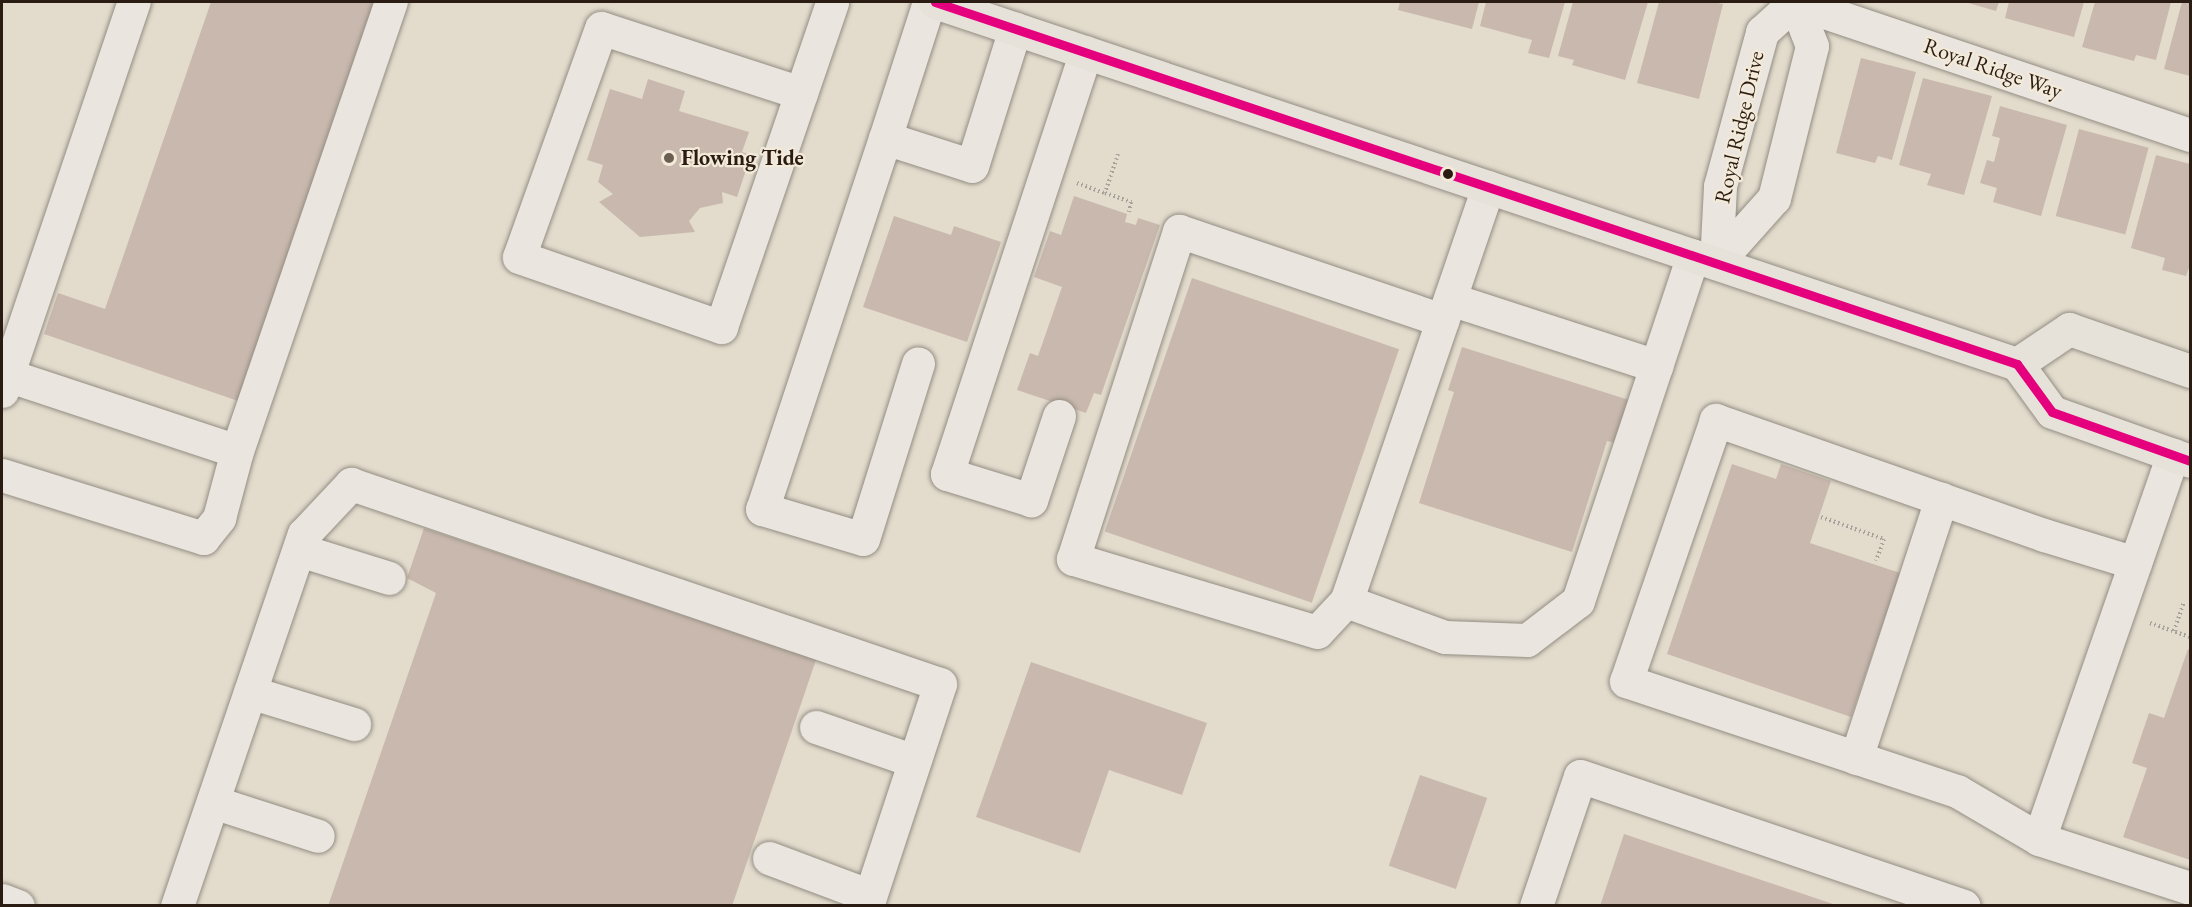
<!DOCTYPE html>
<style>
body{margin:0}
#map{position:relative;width:2192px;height:907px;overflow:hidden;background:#e3dccd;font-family:"EB Garamond",serif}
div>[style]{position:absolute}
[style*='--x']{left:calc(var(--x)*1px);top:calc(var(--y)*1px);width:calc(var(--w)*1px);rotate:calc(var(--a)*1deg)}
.building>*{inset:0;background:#c9b8ad;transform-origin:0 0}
.path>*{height:4px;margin-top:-2px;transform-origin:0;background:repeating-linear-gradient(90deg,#a6a19a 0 1.5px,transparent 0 4.5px)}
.roads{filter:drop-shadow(0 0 2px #938d83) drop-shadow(0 0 2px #938d83)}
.minor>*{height:33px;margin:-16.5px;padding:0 16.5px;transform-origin:16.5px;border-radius:16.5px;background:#eae5de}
.major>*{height:33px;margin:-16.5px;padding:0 16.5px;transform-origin:16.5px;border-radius:16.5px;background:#e6e1d9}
.bus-1>*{height:9px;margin:-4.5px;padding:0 4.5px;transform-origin:4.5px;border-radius:4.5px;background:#e5007d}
.dots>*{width:16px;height:16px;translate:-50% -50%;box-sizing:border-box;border:3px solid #f3ead9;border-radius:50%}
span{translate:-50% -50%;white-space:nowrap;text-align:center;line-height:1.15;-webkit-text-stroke:4.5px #f3ead9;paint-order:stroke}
.street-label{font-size:22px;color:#2a1c12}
.poi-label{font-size:22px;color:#2a1c12;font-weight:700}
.left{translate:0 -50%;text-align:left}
.frame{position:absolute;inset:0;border:3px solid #2a1c12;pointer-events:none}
</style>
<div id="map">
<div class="building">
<div style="clip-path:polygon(211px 2px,379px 2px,241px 402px,44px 334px,58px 293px,105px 309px)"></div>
<div style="clip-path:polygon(1400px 2px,1479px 2px,1472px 29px,1398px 10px)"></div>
<div style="clip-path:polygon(1486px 2px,1565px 2px,1549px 58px,1528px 53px,1532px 40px,1480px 26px)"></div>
<div style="clip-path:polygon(1573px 2px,1648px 2px,1625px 80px,1572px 65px,1574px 60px,1558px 56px)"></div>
<div style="clip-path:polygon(1659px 2px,1712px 2px,1723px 4px,1699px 99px,1637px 83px)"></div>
<div style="clip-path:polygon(1965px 2px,1999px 2px,1996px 11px)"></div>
<div style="clip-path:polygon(2009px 2px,2084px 2px,2074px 37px,2005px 18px)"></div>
<div style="clip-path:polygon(2095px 2px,2171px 2px,2156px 60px,2136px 55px,2134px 61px,2082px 47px)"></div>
<div style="clip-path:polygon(2182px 2px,2190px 2px,2190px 76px,2164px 69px)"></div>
<div style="clip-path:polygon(1861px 58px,1916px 72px,1892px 160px,1878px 156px,1875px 163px,1836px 153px)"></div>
<div style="clip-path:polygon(1923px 78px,1992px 96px,1964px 195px,1927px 185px,1931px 174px,1899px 165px)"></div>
<div style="clip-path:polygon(648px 79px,685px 91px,679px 111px,749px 132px,742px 152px,751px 155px,737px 197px,722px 192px,723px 203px,700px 208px,689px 221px,695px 232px,640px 237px,599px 202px,613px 194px,598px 182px,603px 165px,587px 160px,610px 89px,642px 99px)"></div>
<div style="clip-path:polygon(2000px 106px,2067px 125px,2041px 216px,1993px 202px,1997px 188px,1980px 183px,1987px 160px,1994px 162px,2000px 138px,1992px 136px)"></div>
<div style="left:2079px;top:129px;width:72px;height:90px;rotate:15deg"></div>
<div style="clip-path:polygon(2156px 155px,2190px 164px,2190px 265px,2186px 276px,2162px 270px,2165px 258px,2131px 248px)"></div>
<div style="clip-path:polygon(1074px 196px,1127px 214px,1125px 222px,1136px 225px,1138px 218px,1160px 225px,1101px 395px,1094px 393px,1086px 413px,1017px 390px,1030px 353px,1038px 356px,1062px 287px,1034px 277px,1050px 231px,1061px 235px)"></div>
<div style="clip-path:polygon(894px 216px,951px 235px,954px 226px,1001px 242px,967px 342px,863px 307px)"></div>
<div style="left:1192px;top:278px;width:219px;height:268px;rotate:19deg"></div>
<div style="clip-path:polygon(1462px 347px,1629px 400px,1615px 443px,1607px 441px,1572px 552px,1419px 503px,1454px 392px,1448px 390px)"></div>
<div style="clip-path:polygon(1732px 464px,1776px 479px,1781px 464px,1831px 481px,1810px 543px,1900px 573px,1851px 717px,1667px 654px)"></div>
<div style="clip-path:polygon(424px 528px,816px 660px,732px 906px,328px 906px,436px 593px,407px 578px)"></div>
<div style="clip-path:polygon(2188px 649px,2190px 650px,2190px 860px,2123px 837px,2147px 768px,2132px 763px,2149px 713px,2164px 718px)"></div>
<div style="clip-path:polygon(1031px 662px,1207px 723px,1182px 795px,1109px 770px,1080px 853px,976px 817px)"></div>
<div style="left:1420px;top:775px;width:71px;height:96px;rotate:19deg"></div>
<div style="clip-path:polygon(1624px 834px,1836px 905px,1836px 906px,1600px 906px)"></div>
</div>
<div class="path">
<div style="--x:1118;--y:154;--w:41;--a:108.4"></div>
<div style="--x:1105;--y:193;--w:28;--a:19"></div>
<div style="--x:1131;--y:202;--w:10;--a:101"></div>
<div style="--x:1077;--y:183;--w:30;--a:20"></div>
<div style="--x:1821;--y:517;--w:67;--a:19.2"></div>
<div style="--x:1884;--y:539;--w:23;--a:110"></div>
<div style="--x:2150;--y:623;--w:42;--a:19.3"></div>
<div style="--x:2174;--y:631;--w:31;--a:-71"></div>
</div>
<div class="roads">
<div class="minor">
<div style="--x:929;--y:2;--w:143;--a:107.9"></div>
<div style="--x:885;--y:138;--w:91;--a:17.8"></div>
<div style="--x:972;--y:166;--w:144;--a:-72.6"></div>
<div style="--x:1795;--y:2;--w:47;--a:68.9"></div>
<div style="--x:1812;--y:46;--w:157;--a:104"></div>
<div style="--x:1774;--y:198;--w:87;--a:131.7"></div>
<div style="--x:1716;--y:263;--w:77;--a:-87"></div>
<div style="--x:1720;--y:186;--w:160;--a:-74.7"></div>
<div style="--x:1762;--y:32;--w:45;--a:-42.3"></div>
<div style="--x:1795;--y:2;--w:417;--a:18.6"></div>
<div style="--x:801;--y:93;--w:210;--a:-162"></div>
<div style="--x:601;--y:28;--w:243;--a:109.7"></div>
<div style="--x:519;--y:257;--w:214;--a:19.1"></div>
<div style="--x:721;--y:327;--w:343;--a:-71.1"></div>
<div style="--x:885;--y:138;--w:391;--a:108.3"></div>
<div style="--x:762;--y:509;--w:105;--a:16.5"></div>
<div style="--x:863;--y:539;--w:184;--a:-72.6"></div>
<div style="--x:1488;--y:187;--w:438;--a:108.9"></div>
<div style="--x:1346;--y:601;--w:105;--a:20"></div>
<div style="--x:1445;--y:637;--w:82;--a:2.1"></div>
<div style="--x:1527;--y:640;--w:64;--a:-37.4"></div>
<div style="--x:1578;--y:601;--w:364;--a:-71.6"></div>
<div style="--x:1450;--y:299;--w:217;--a:18"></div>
<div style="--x:7;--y:375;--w:242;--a:18.3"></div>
<div style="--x:2;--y:391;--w:411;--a:-71.3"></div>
<div style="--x:1059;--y:416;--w:89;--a:108.4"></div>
<div style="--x:1031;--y:500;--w:88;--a:-162.8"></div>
<div style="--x:947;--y:474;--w:444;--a:-71.8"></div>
<div style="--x:2;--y:475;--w:211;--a:17.4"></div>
<div style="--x:203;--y:538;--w:26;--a:-51"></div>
<div style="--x:219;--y:518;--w:69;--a:-75"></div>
<div style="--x:237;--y:451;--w:475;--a:-71.1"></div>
<div style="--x:299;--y:550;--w:94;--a:17.3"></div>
<div style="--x:2135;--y:563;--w:95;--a:-162.9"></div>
<div style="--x:2044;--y:535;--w:348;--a:-160.7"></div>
<div style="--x:1716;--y:420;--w:276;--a:109"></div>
<div style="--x:1626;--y:681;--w:349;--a:18.4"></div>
<div style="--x:1957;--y:791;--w:95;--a:30.3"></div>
<div style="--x:2039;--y:839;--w:159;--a:18"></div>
<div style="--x:1346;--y:601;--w:42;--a:133.1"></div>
<div style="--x:1317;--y:632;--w:255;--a:-163.3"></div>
<div style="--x:1073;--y:559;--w:345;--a:-72.1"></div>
<div style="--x:1179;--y:231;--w:278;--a:18.7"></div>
<div style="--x:250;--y:692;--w:109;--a:17.1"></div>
<div style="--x:816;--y:727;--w:104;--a:19.1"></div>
<div style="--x:1856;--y:758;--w:273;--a:-71.8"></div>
<div style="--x:213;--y:802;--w:110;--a:17.9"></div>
<div style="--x:2039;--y:839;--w:407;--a:-70.8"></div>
<div style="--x:769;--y:858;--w:108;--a:20.6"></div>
<div style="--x:2;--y:900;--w:17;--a:21"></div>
<div style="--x:177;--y:906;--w:393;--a:-71.2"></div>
<div style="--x:304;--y:534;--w:69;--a:-46.8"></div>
<div style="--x:351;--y:484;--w:622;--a:18.76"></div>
<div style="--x:940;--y:684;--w:234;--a:108.2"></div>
<div style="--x:1536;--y:906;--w:137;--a:-71.3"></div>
<div style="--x:1580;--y:776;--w:405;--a:18.7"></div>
</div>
<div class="major">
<div style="--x:935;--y:2;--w:1141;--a:18.5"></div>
<div style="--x:2017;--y:364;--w:59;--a:53.9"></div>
<div style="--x:2052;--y:412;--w:146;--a:19.5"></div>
<div style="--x:2017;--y:364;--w:63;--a:-33.9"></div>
<div style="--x:2069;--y:329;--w:128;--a:19.1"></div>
</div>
</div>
<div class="bus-1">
<div style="--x:935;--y:2;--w:1141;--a:18.5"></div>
<div style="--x:2017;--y:364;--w:59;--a:53.9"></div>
<div style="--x:2052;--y:412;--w:146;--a:19.5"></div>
</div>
<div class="dots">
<div style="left:669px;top:158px;background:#6b5f53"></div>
<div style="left:1448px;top:174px;background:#2a1c12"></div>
</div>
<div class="street-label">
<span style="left:1993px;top:68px;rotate:19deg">Royal Ridge Way</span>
<span style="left:1739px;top:127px;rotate:-77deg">Royal Ridge Drive</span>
</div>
<div class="poi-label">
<span class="left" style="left:681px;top:158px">Flowing Tide</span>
</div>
<div class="frame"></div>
</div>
